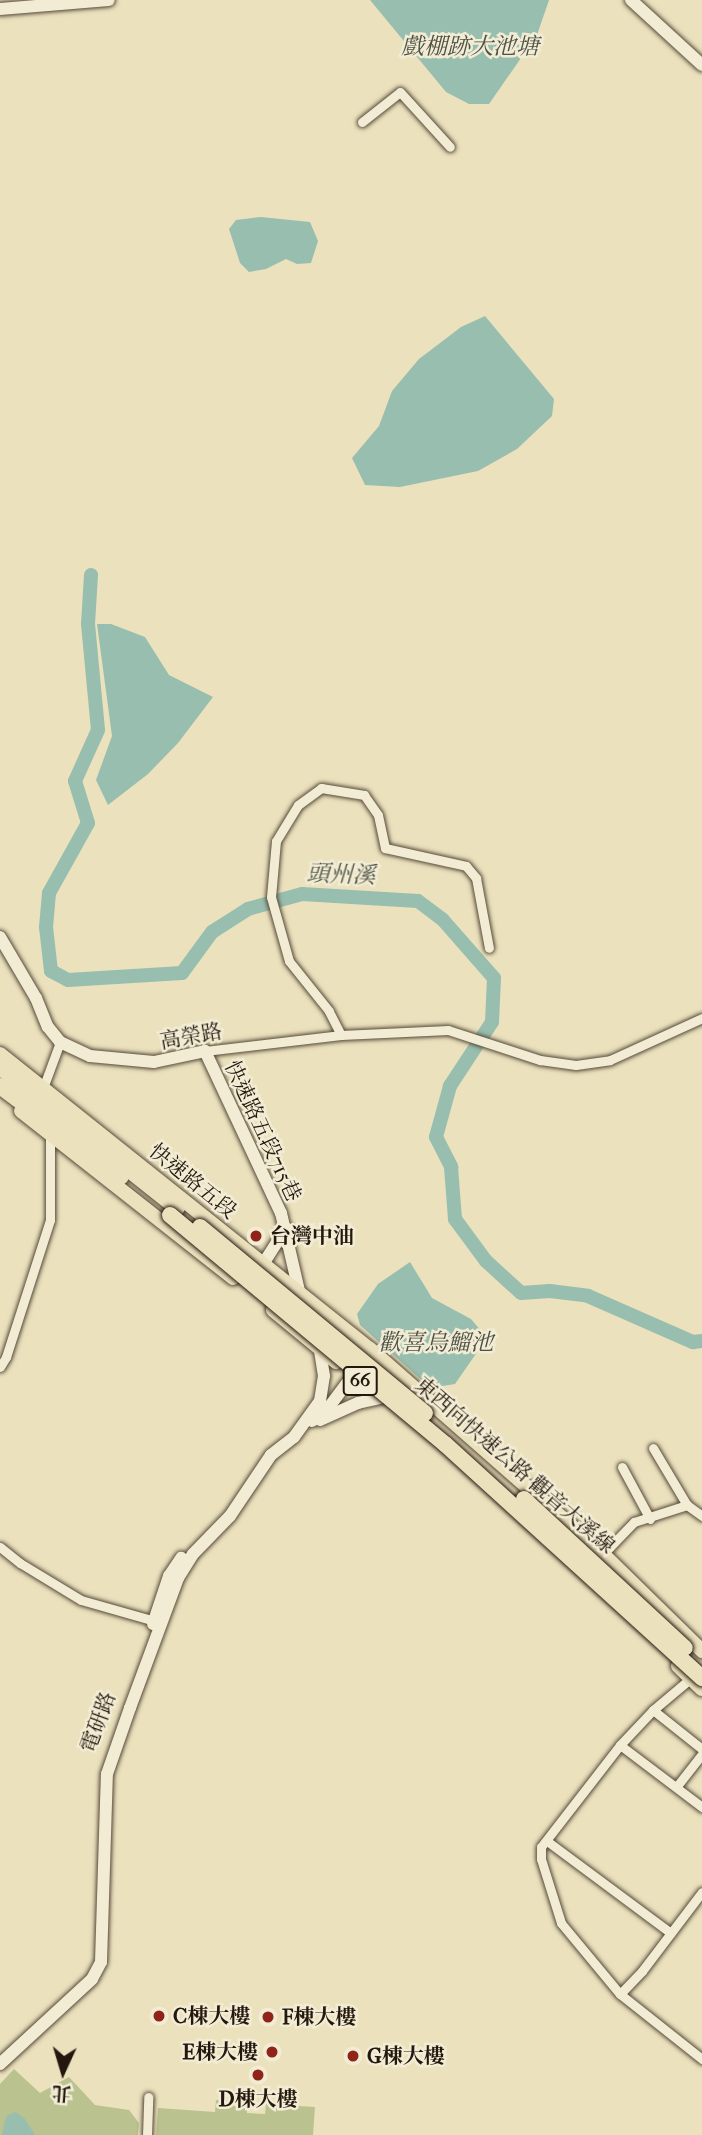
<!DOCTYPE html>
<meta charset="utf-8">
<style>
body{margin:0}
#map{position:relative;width:702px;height:2135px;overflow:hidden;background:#ebe1bd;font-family:"IM FELL French Canon","Noto Serif TC",serif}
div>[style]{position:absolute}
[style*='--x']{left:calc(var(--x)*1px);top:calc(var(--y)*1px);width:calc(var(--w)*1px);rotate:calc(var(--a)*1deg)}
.green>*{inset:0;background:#bac28f}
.water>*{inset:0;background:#98beaf}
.river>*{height:14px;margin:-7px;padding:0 7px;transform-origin:7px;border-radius:7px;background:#98beaf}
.roads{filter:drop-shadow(0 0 2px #564a3a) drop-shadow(0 0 2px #564a3a)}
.street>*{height:9px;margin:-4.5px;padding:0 4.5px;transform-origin:4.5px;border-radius:4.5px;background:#f2ecd4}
.secondary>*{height:12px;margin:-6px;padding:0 6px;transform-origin:6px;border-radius:6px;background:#f2ecd4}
.primary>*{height:14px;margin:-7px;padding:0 7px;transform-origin:7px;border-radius:7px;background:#ebe1bd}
.highway>*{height:16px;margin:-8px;padding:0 8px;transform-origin:8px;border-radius:8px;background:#ebe1bd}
.bridges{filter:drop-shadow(0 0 2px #24170e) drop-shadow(0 0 2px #24170e)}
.highway-bridge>*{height:16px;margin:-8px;padding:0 8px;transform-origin:8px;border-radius:8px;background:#ebe1bd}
.dots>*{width:19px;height:19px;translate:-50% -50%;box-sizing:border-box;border:4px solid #f2ecd4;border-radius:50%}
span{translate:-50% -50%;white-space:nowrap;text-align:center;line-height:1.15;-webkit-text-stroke:5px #f2ecd4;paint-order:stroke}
.shield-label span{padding:2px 5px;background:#f2ecd4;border:2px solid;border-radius:5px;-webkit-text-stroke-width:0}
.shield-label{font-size:19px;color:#24170e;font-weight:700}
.street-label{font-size:21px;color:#24170e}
.poi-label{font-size:21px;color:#24170e;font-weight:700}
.left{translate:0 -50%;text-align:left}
.right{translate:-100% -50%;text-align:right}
.water-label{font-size:23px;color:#4d5146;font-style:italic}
.north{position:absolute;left:28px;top:2037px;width:70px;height:70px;-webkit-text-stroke:5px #f2ecd4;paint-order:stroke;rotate:184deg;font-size:19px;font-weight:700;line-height:28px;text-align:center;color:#24170e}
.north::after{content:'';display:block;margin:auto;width:24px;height:32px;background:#24170e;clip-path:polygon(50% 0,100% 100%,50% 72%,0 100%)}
</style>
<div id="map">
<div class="green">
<div style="clip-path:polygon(14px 2069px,40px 2093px,69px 2077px,95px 2105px,129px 2110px,139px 2123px,138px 2135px,0 2135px,0 2084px)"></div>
<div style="clip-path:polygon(216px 2100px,247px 2102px,247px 2113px,265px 2114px,266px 2104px,315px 2107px,313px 2135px,156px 2135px,158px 2108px,215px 2112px)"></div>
</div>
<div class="water">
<div style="clip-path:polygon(370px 0,549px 0,537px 35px,489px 104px,469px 104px,446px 92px)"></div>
<div style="clip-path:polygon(261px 217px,310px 222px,318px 241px,311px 263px,297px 264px,286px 259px,266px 269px,249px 272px,240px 263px,229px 229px,236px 220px)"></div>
<div style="clip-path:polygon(485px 316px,554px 399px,552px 416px,517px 449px,478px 471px,400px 487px,365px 485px,352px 458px,379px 426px,392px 391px,419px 359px,461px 327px)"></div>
<div style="clip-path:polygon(97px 624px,111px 624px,145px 637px,169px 675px,213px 697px,178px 743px,148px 774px,108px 805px,96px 780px,112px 736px)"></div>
<div style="clip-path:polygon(410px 1262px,432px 1298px,471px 1319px,482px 1332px,480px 1348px,455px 1384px,436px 1387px,426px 1384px,360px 1325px,357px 1314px,378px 1284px)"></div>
<div style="clip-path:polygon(16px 2112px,25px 2119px,35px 2135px,2px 2135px,5px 2120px,8px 2115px)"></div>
</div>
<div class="river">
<div style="--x:91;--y:575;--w:49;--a:93.5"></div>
<div style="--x:88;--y:624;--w:106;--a:84.6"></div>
<div style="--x:98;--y:730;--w:56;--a:114.3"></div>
<div style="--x:75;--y:781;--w:44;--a:72.8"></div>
<div style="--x:88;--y:823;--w:80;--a:119.1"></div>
<div style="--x:49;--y:893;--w:34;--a:95"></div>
<div style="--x:46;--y:927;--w:44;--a:83.5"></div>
<div style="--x:51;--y:971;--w:19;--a:28"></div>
<div style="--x:68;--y:980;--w:114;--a:-3.5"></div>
<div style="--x:182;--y:973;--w:51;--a:-53.8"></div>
<div style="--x:212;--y:932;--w:43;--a:-32.6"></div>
<div style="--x:248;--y:909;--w:56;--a:-15.5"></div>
<div style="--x:302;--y:894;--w:116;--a:3.5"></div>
<div style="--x:418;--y:901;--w:31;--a:37"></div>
<div style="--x:443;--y:920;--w:77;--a:48.7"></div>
<div style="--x:494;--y:978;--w:44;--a:92.6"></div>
<div style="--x:492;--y:1022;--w:77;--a:123.3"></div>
<div style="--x:450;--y:1086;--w:53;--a:105.4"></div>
<div style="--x:436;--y:1137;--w:34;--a:63"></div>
<div style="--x:451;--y:1167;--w:52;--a:85.6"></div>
<div style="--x:455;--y:1219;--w:52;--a:53.6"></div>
<div style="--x:486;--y:1261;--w:47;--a:42.4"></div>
<div style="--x:521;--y:1293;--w:29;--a:-4"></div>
<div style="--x:550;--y:1291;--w:38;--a:7"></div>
<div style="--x:588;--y:1296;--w:115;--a:23.7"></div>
<div style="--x:693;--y:1342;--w:9;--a:-6"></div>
</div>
<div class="roads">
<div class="street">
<div style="--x:362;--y:122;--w:48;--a:-38.3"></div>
<div style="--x:400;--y:92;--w:74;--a:47.7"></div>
<div style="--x:341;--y:1035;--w:27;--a:-117"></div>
<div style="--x:329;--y:1011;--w:64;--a:-128.7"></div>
<div style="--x:289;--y:961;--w:66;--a:-105.7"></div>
<div style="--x:271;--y:897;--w:56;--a:-84.9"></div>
<div style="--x:276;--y:841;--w:42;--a:-58.6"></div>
<div style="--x:298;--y:805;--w:29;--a:-36"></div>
<div style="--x:321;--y:788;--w:44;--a:9.2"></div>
<div style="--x:364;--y:795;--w:24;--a:55"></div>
<div style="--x:378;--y:815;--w:34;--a:78"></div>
<div style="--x:385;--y:848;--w:83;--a:12.5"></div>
<div style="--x:466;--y:866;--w:16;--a:50"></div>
<div style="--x:476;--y:878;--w:71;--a:79.5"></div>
<div style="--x:205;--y:1051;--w:137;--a:-6.7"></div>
<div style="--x:341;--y:1035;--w:107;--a:-2.7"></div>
<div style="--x:448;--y:1030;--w:97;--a:18.1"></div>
<div style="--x:540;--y:1060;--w:36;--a:8"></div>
<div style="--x:576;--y:1065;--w:34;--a:-8"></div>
<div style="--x:610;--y:1060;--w:101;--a:-24.5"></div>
<div style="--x:43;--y:1088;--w:49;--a:-69.7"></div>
<div style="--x:0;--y:1367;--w:12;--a:-59"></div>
<div style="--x:6;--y:1357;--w:144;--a:-72.2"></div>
<div style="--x:50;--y:1220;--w:84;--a:-90"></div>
<div style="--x:653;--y:1448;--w:66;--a:59.2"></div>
<div style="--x:622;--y:1467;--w:59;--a:61.7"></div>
<div style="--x:0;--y:1547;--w:26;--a:39"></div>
<div style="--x:20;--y:1563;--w:71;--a:31.2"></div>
<div style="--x:81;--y:1600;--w:80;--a:15.9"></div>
<div style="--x:603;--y:1554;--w:45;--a:-45.9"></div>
<div style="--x:634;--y:1522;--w:56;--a:-17.8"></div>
<div style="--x:687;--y:1505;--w:19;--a:36"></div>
<div style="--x:691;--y:1678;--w:50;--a:139.9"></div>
<div style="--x:653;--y:1710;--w:48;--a:133.3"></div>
<div style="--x:620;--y:1745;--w:129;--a:127.8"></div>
<div style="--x:541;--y:1847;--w:12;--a:90"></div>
<div style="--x:541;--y:1859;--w:67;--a:72.6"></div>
<div style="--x:561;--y:1923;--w:92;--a:50.3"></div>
<div style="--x:620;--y:1994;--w:105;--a:38.4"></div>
<div style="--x:653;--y:1710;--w:63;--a:38.5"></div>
<div style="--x:620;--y:1745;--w:103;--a:37.1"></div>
<div style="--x:677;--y:1786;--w:41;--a:-52"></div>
<div style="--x:547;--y:1841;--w:154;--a:36.6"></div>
<div style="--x:620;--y:1994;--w:32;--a:-46"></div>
<div style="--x:642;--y:1971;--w:99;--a:-52.8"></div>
<div style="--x:147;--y:2135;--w:38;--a:-88"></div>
</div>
<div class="secondary">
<div style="--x:631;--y:0;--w:96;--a:42.5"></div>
<div style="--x:0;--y:9;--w:109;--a:-4.7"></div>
<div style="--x:0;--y:937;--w:71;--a:59.5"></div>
<div style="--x:36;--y:998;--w:31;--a:68"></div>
<div style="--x:48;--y:1027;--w:19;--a:51"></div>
<div style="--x:60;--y:1042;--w:33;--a:25"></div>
<div style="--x:90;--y:1056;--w:64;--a:5.4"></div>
<div style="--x:154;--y:1062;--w:52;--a:-12.2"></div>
<div style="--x:205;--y:1051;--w:179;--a:64.9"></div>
<div style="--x:281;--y:1213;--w:80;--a:77"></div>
<div style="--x:258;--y:1272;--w:52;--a:-57.5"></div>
<div style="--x:320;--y:1420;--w:42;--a:-24.1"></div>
<div style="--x:358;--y:1403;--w:23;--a:-13"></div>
<div style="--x:312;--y:1421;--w:17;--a:-36"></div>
<div style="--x:326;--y:1411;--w:60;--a:-53.1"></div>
<div style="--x:153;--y:1624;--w:51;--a:-71.6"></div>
<div style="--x:169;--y:1576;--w:22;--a:-56"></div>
<div style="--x:0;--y:2064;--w:125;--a:-42.7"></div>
<div style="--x:92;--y:1979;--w:19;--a:-62"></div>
<div style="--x:101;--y:1962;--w:188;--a:-88.2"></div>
<div style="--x:107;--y:1774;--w:70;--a:-70.8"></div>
<div style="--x:130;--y:1708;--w:139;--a:-69.7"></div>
<div style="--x:178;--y:1578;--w:28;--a:-58"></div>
<div style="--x:193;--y:1554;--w:53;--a:-45.8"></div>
<div style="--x:230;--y:1516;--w:73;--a:-56.1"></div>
<div style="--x:271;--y:1455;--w:29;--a:-38"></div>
<div style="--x:294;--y:1437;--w:44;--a:-54.2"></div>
<div style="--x:320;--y:1401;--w:25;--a:-81"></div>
<div style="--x:324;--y:1376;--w:25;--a:-99"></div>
</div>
<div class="primary">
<div style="--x:0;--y:1054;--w:473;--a:38.6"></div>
<div style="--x:370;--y:1349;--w:310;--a:41.3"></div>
<div style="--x:603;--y:1554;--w:139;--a:44.4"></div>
<div style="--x:21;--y:1111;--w:270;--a:38.2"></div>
<div style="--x:273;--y:1310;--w:82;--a:39.5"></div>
<div style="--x:678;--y:1666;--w:33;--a:44"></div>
</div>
<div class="highway">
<div style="--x:0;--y:1067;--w:226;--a:38.5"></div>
<div style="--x:0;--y:1086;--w:151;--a:36.9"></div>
</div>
</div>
<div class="bridges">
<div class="highway-bridge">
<div style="--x:170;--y:1215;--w:358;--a:39.8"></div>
<div style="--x:445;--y:1444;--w:348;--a:42.3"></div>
<div style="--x:200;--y:1227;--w:292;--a:39.6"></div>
<div style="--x:524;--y:1499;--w:219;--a:42.8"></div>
</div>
</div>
<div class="dots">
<div style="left:256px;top:1236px;background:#8f2418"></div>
<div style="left:159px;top:2016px;background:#8f2418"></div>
<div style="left:268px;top:2017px;background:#8f2418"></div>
<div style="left:272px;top:2052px;background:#8f2418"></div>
<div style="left:353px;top:2056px;background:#8f2418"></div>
<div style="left:258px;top:2075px;background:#8f2418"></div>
</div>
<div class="shield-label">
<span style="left:360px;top:1381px">66</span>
</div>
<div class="street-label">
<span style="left:191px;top:1036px;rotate:-10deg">高榮路</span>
<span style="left:263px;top:1131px;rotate:65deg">快速路五段715巷</span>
<span style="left:193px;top:1181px;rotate:39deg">快速路五段</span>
<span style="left:515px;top:1465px;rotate:41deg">東西向快速公路 觀音大溪線</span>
<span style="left:98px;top:1722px;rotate:-70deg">電研路</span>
</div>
<div class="poi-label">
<span class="left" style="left:270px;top:1236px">台灣中油</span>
<span class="left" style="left:173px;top:2016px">C棟大樓</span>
<span class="left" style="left:282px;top:2017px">F棟大樓</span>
<span class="right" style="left:258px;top:2052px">E棟大樓</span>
<span class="left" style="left:367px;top:2056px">G棟大樓</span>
<span style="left:258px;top:2099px">D棟大樓</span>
</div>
<div class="water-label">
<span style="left:470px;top:47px">戲棚跡大池塘</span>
<span style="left:341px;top:875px;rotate:2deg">頭州溪</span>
<span style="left:436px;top:1343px">歡喜烏鰡池</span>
</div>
<div class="north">北</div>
</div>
